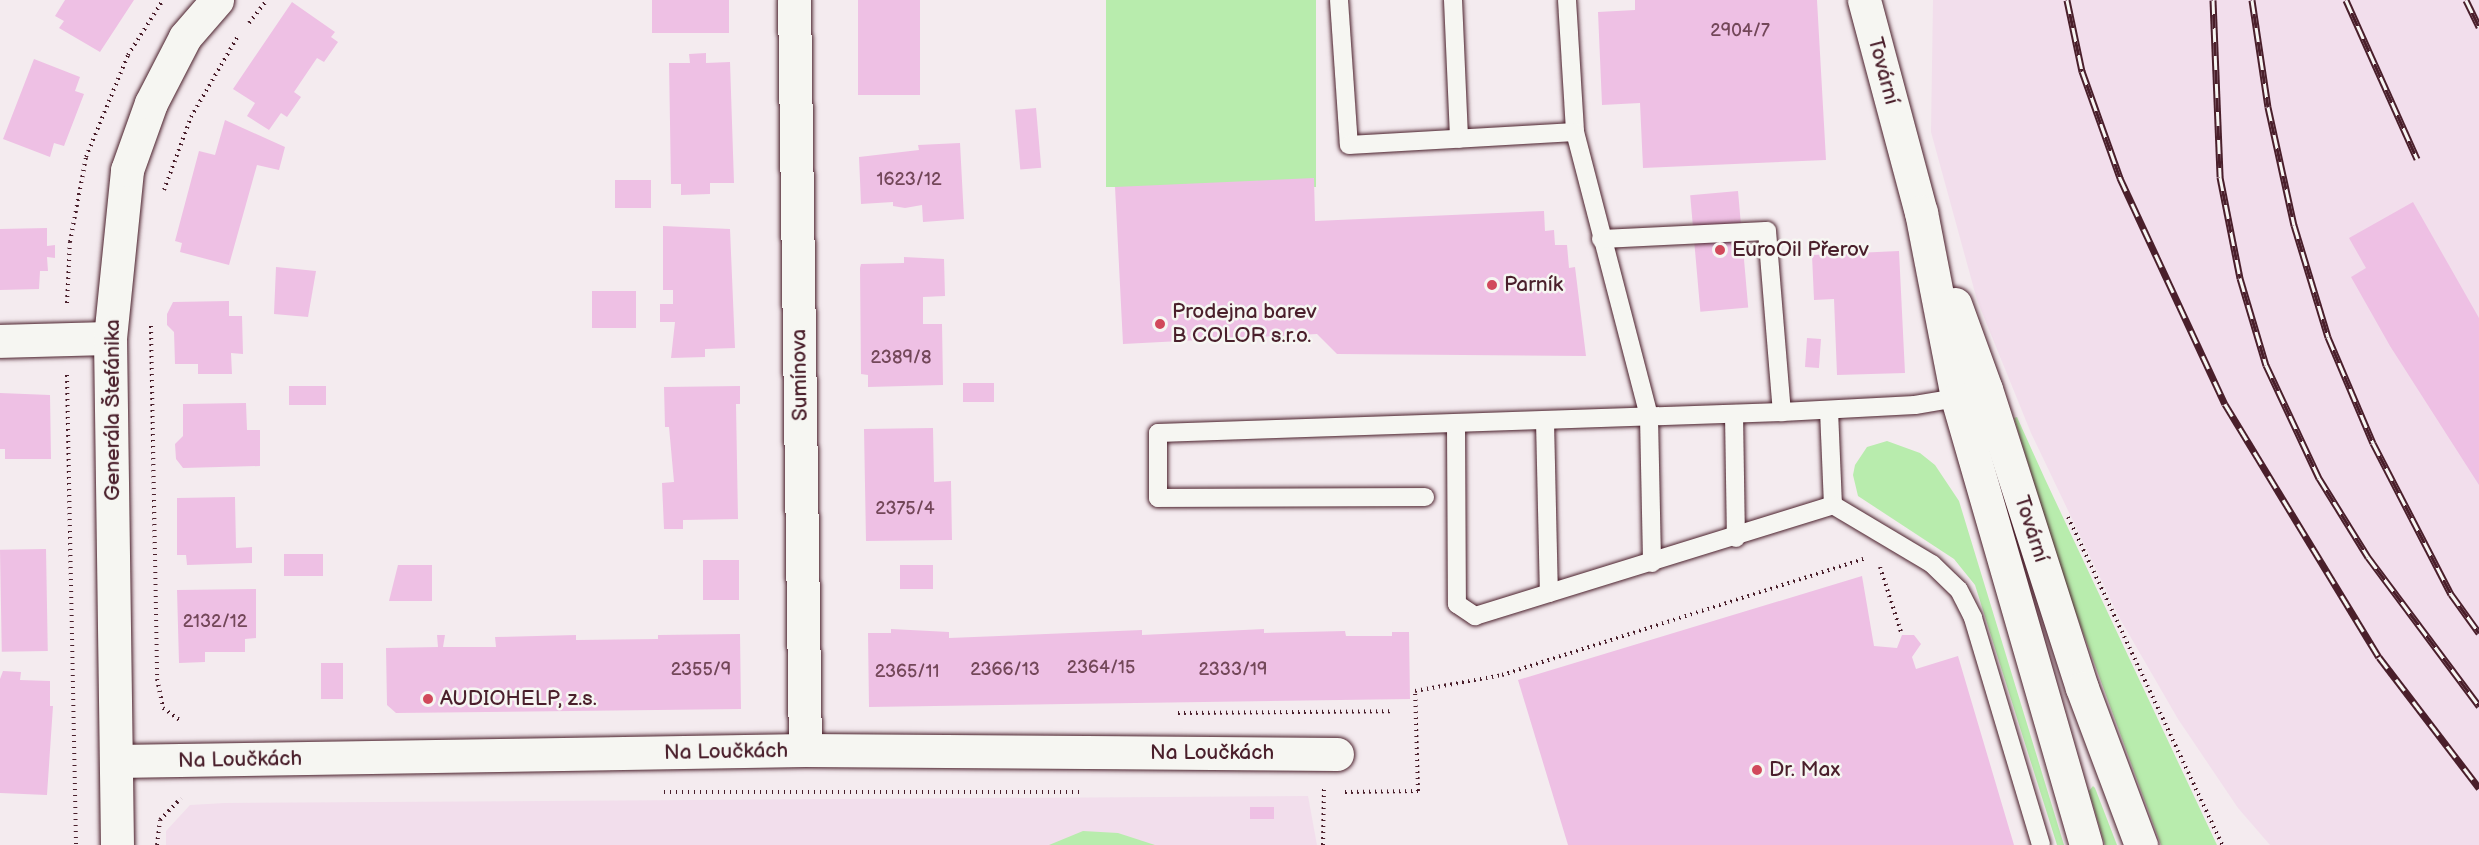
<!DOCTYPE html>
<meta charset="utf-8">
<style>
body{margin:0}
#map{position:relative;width:2479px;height:845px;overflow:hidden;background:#f4ebef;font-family:"Balsamiq Sans",sans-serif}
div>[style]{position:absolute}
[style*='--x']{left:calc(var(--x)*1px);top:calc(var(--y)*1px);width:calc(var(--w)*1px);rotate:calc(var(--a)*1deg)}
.built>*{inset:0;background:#f2deec}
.green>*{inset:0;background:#b8ecad;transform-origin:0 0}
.building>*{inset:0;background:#eec0e4;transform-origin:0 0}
.path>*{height:4px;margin-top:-2px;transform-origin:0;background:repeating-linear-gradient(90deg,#4a1f2b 0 1.5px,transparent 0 6px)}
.roads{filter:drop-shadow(0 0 2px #4a1f2b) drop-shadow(0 0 2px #4a1f2b)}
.lane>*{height:18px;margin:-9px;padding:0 9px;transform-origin:9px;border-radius:9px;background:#f6f6f2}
.street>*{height:33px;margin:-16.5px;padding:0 16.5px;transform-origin:16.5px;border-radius:16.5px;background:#f6f6f2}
.primary>*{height:33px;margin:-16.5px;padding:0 16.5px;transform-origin:16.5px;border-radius:16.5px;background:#f6f6f2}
.rail>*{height:7px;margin-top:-3.5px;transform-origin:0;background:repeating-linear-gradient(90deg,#f6f6f2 0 14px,#4a1f2b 0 28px);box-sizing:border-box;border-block:2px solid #4a1f2b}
.dots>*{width:16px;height:16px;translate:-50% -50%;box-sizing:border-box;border:3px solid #f6f6f2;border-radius:50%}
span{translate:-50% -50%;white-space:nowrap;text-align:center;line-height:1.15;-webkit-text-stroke:5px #f6f6f2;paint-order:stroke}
.number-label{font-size:18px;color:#734759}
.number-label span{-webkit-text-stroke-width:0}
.street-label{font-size:21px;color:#4a1f2b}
.poi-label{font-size:21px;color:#4a1f2b}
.left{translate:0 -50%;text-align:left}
</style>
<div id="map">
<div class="built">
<div style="clip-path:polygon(1933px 0,2479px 0,2479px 845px,2270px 845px,2238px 808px,2178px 719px,2119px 617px,2031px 433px,1977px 300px,1931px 132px)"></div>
<div style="clip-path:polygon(1308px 796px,1317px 845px,166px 845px,166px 831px,190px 805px,225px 803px)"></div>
</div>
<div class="green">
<div style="left:1106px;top:0;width:210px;height:187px"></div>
<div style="clip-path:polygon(2017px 417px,2045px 479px,2217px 845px,2161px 845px,2066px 586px,2014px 418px)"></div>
<div style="clip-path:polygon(1887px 441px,1920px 453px,1935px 465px,1959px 501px,2064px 845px,2057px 845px,1975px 585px,1954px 559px,1858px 496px,1853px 475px,1855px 465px,1867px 447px)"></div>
<div style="clip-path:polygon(2093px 786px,2095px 788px,2117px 845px,2105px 845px,2089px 791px)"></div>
<div style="clip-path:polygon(1083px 831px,1118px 833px,1155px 845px,1049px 845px)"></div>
</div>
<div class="building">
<div style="clip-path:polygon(65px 0,134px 0,100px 52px,59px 28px,64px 21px,55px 16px)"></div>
<div style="left:652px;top:0;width:77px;height:33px"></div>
<div style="left:858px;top:0;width:62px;height:95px"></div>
<div style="clip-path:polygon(1635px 0,1817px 0,1826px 160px,1643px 168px,1640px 103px,1602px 105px,1598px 12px,1635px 10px)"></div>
<div style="clip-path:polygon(292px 2px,335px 32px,331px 37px,338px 42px,324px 62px,317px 58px,294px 92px,301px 97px,287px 117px,281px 113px,269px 130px,247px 116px,255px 103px,233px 89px)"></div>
<div style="clip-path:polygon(706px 53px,706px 63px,730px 62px,734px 183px,710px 183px,710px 194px,681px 195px,681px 184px,671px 184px,669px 63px,690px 63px,689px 54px)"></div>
<div style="clip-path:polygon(34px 59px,80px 77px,75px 91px,84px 94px,64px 146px,54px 143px,50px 157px,3px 139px)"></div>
<div style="left:1036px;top:108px;width:60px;height:21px;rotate:85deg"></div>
<div style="clip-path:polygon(225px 120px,285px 147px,279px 170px,257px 165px,229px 265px,180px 252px,182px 243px,175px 241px,199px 151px,215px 155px)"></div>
<div style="clip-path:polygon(960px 143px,964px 219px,923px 222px,922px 205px,905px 208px,893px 206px,893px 202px,861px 204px,859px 157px,919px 150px,918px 145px)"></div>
<div style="clip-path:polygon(1314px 178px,1315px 221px,1544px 211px,1545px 231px,1554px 230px,1555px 245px,1567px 245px,1569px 268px,1575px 267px,1586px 356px,1337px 354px,1317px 334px,1123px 344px,1115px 187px)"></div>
<div style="left:615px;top:180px;width:36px;height:28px"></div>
<div style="left:1738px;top:191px;width:117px;height:48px;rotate:85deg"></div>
<div style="clip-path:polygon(2413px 202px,2479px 318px,2479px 485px,2390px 346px,2351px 277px,2366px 268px,2349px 238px)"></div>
<div style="clip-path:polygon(663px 226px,730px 229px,735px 348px,705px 349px,705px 357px,671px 358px,675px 322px,660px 322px,660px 304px,673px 304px,673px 290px,663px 290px)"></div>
<div style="clip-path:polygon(47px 228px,47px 246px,55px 245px,55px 258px,47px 257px,48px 271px,40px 271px,39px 289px,0 290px,0 229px)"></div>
<div style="clip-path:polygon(1899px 251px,1905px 373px,1837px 375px,1834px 299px,1814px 300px,1812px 255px)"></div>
<div style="clip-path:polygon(904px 257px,944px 259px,945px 296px,923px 297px,923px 324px,942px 324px,943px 385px,868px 387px,868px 375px,861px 374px,860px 268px,861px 264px,904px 263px)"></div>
<div style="clip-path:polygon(276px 267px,316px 271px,308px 317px,274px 314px)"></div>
<div style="left:592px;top:291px;width:44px;height:37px"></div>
<div style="clip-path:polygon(229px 301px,229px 316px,242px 316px,243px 354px,231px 353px,232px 374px,198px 374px,198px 364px,175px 364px,174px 332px,167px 325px,167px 314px,173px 302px)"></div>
<div style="left:1807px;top:338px;width:14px;height:29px;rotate:4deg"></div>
<div style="left:994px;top:383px;width:19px;height:31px;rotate:90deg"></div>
<div style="left:326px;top:386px;width:19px;height:37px;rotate:90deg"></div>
<div style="clip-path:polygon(740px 386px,740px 404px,736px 404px,738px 519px,683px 520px,683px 529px,664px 529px,662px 483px,674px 482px,669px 427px,665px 427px,664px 387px)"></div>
<div style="clip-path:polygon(0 393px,50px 395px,51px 459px,5px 459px,5px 449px,0 449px)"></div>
<div style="clip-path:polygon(246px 403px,247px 430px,260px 430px,260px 466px,183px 468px,176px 459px,175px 444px,183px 436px,183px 404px)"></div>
<div style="clip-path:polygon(933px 428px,934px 482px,951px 481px,952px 540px,866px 541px,864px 429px)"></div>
<div style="clip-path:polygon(235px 497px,236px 548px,252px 547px,252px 563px,187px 565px,186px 555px,177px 555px,177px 498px)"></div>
<div style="left:46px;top:549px;width:102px;height:46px;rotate:89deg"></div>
<div style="left:284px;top:554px;width:39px;height:22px"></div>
<div style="left:739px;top:560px;width:40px;height:36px;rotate:90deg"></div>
<div style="clip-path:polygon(398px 565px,432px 565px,432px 601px,389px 601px)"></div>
<div style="left:900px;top:565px;width:33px;height:24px"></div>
<div style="clip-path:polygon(1862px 576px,1874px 646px,1897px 648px,1902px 635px,1914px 635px,1921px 644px,1912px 657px,1916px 669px,1958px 656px,2014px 845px,1568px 845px,1518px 680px)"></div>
<div style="clip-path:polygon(256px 589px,256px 638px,245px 639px,245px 652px,205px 652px,205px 662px,179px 663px,177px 590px)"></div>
<div style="clip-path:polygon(891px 629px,949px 632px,949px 638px,1142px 630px,1142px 635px,1264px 629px,1264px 633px,1345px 631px,1346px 636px,1392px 636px,1392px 632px,1409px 632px,1410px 699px,869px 707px,868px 633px,891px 633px)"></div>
<div style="clip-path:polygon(740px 634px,741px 709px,396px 713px,387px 705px,386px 648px,438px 647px,437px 635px,445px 635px,443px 647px,496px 647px,495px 637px,576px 635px,576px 640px,658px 639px,658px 635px)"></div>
<div style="left:321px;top:663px;width:22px;height:36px"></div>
<div style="clip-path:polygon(3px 671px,21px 672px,20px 680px,50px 681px,50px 706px,53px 706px,47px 795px,0 793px,0 679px)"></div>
<div style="left:1250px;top:807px;width:24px;height:12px"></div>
</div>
<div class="path">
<div style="--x:249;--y:23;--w:29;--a:-52"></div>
<div style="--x:164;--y:190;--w:78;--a:-69.7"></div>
<div style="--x:191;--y:117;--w:94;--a:-59.9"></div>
<div style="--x:67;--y:303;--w:61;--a:-87.2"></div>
<div style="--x:70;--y:242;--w:86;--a:-79.3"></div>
<div style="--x:86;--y:157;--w:110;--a:-67.6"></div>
<div style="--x:128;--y:55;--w:65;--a:-57.5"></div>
<div style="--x:151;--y:326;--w:353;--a:89"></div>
<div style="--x:157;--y:679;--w:30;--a:78"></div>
<div style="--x:163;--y:708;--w:22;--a:36"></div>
<div style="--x:67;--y:375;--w:470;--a:88.9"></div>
<div style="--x:2068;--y:517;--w:362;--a:64.8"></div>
<div style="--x:1880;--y:567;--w:71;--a:72.1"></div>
<div style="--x:1178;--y:713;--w:212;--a:-0.5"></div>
<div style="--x:664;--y:792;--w:416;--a:0"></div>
<div style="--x:1345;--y:792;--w:73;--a:-0.8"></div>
<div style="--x:1418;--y:791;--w:100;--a:-91.7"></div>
<div style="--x:1415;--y:691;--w:88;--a:-10.4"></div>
<div style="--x:1502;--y:675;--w:380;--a:-17.8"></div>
<div style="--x:157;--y:845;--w:25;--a:-83"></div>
<div style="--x:160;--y:820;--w:30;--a:-46"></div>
<div style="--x:1323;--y:845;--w:56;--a:-89"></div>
</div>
<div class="roads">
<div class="lane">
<div style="--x:1339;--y:0;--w:145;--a:86.1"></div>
<div style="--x:1349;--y:145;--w:226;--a:-3.3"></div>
<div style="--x:1453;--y:0;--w:139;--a:87.5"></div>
<div style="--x:1567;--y:0;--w:132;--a:86.5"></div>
<div style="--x:1575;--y:132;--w:294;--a:75.4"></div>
<div style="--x:1649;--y:417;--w:146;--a:88.8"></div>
<div style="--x:1601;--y:239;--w:166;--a:-2.8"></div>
<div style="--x:1767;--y:231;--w:182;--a:85.3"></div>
<div style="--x:1829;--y:410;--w:95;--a:87.6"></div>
<div style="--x:1734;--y:414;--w:124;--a:89.1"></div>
<div style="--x:1545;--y:421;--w:172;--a:88.7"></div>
<div style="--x:1456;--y:425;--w:179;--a:89.7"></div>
<div style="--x:1457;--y:604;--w:22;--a:34"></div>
<div style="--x:1475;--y:616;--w:375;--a:-17.2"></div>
<div style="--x:1833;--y:505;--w:115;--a:30.8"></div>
<div style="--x:1932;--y:564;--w:37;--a:44"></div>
<div style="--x:1959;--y:590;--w:31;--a:63"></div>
<div style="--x:1973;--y:618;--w:237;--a:73.3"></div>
<div style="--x:1425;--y:497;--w:267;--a:179.8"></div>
<div style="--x:1158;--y:498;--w:65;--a:-90"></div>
<div style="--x:1158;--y:433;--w:624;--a:-1.93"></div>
<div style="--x:1782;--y:412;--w:133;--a:-3"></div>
<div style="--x:1915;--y:405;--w:49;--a:-9.5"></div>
</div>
<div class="street">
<div style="--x:794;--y:0;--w:750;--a:89.16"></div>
<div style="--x:0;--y:341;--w:110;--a:-1.6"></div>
<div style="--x:116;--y:761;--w:689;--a:-0.91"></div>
<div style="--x:805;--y:750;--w:532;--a:0.43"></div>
<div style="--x:117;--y:845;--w:507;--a:-90.79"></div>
<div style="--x:110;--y:338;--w:169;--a:-84.2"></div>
<div style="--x:127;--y:170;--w:71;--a:-70.3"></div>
<div style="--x:151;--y:103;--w:74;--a:-62.7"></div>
<div style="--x:185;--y:37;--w:49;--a:-49.1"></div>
</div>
<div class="primary">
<div style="--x:1864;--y:0;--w:220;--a:75"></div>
<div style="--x:1921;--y:212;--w:189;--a:79"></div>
<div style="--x:1957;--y:398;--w:465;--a:73.9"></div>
<div style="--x:1955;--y:304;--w:90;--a:70"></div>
<div style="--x:1986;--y:389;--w:314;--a:72.2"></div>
<div style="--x:2082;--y:688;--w:168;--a:69.4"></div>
</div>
</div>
<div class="rail">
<div style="--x:2067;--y:0;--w:73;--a:78.1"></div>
<div style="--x:2082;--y:71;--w:114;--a:70.4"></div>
<div style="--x:2120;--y:178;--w:249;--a:65.1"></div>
<div style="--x:2225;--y:404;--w:296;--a:58.7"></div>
<div style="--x:2379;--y:657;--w:165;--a:52.6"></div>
<div style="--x:2213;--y:0;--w:177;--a:87.7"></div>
<div style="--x:2220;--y:177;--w:103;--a:78.8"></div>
<div style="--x:2240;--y:278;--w:91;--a:73.4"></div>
<div style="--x:2266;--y:365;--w:125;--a:64.9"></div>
<div style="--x:2319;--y:478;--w:93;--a:58.2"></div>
<div style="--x:2368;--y:557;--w:186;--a:53.3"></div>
<div style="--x:2252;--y:0;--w:108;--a:81.5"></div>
<div style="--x:2268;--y:107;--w:121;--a:77.6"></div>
<div style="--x:2294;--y:225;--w:117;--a:73.1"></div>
<div style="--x:2328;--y:337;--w:115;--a:67"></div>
<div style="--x:2373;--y:443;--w:170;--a:62.7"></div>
<div style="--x:2451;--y:594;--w:48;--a:54.3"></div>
<div style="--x:2346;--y:0;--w:174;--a:65.9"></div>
<div style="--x:2466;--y:0;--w:30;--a:64"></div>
</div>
<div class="dots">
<div style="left:1720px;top:250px;background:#d1495b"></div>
<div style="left:1492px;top:285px;background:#d1495b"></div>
<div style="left:1160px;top:324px;background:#d1495b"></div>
<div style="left:428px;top:699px;background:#d1495b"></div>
<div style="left:1757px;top:770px;background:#d1495b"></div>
</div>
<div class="number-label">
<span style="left:1740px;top:31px">2904/7</span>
<span style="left:909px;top:180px">1623/12</span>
<span style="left:901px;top:358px">2389/8</span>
<span style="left:905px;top:509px">2375/4</span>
<span style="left:215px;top:622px">2132/12</span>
<span style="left:1101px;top:668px">2364/15</span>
<span style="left:701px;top:670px">2355/9</span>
<span style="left:1005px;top:670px">2366/13</span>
<span style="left:1233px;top:670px">2333/19</span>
<span style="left:907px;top:672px">2365/11</span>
</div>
<div class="street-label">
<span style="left:1883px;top:71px;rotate:75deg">Tovární</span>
<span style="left:800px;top:375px;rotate:-91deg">Sumínova</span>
<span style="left:113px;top:410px;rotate:-90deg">Generála Štefánika</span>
<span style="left:2031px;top:529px;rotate:72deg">Tovární</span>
<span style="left:726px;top:752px;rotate:-1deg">Na Loučkách</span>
<span style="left:1212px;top:753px">Na Loučkách</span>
<span style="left:240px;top:760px;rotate:-1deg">Na Loučkách</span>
</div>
<div class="poi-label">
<span class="left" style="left:1732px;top:250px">EuroOil Přerov</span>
<span class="left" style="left:1504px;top:285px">Parník</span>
<span class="left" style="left:1172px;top:324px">Prodejna barev<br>B COLOR s.r.o.</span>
<span class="left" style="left:440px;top:699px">AUDIOHELP, z.s.</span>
<span class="left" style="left:1769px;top:770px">Dr. Max</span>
</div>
</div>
